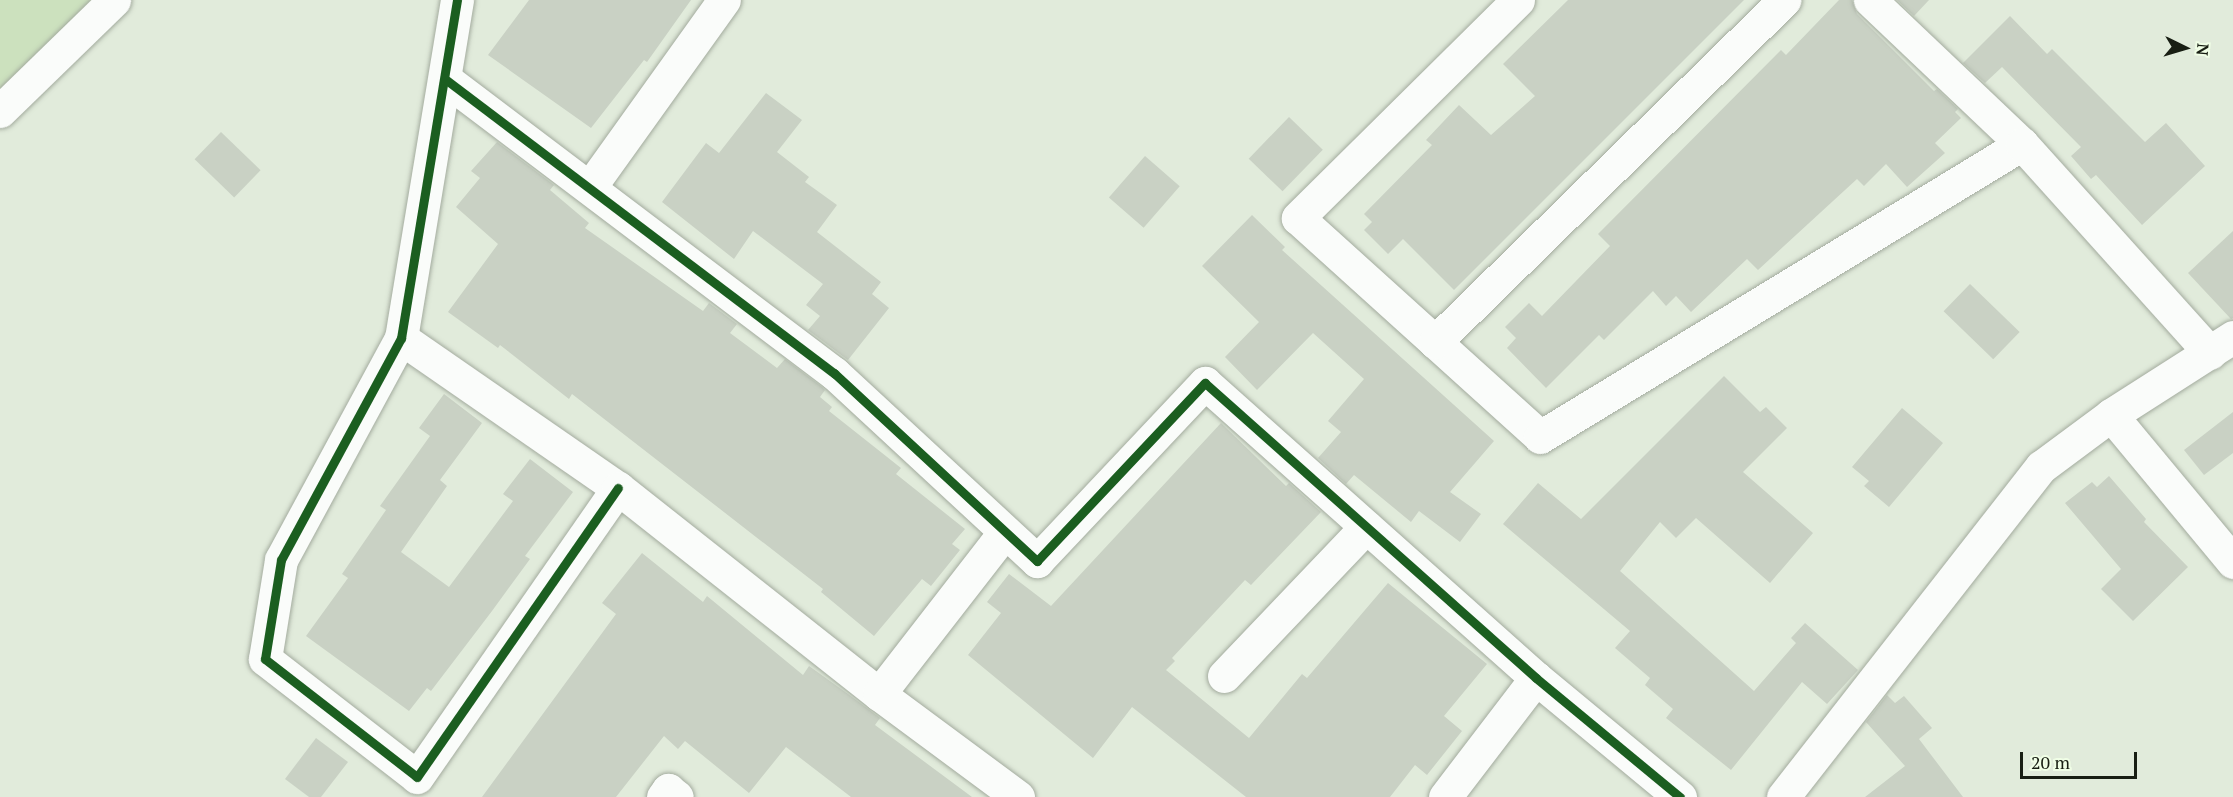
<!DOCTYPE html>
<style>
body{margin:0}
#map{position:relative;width:2233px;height:797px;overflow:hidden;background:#e1ebdb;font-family:"PT Serif",serif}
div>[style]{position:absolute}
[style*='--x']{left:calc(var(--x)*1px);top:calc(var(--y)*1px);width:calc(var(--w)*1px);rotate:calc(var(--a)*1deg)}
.green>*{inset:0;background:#cce1be}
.building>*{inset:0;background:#c9d1c4;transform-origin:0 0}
.roads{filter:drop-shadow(0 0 2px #a3ab9e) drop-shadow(0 0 2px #a3ab9e)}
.minor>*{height:33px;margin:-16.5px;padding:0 16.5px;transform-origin:16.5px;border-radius:16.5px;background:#fafcfa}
.cycleway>*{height:9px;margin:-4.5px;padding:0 4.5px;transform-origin:4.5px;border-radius:4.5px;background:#1b5e20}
span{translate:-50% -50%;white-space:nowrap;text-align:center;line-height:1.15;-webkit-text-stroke:6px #f0fee6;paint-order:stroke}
.north{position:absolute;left:2155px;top:18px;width:60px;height:60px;-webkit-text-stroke:4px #f0fee6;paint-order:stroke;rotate:95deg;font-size:16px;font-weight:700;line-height:24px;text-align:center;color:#181e13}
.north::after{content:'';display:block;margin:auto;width:21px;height:27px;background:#181e13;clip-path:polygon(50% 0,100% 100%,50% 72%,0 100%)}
.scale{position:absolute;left:2020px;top:752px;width:117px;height:27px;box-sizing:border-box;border:3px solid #181e13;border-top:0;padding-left:8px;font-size:18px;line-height:21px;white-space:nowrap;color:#181e13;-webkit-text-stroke:4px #f0fee6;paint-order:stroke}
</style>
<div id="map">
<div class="green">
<div style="clip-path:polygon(0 0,115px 0,0 121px)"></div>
</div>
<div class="building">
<div style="clip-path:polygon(529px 0,691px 0,647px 62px,644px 60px,591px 128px,488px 55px)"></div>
<div style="clip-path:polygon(1568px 0,1744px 0,1454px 290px,1403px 239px,1388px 254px,1364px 230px,1372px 222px,1364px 214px,1432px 145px,1426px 140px,1459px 105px,1491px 135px,1535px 96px,1503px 64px)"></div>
<div style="clip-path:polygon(1839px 0,1852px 0,1857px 14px,1934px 91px,1937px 89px,1958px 109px,1955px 112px,1961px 118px,1935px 143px,1945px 153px,1907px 187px,1886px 164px,1864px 186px,1857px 179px,1758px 270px,1747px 259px,1691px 312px,1676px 296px,1666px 306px,1653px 291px,1604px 340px,1599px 335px,1546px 388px,1507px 348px,1516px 338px,1505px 327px,1529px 303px,1542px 316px,1610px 246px,1598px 234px,1781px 50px,1786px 55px)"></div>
<div style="clip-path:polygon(1897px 0,1929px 0,1914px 16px)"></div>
<div style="clip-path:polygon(2010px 16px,2047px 54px,2052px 49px,2145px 142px,2166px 123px,2205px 166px,2142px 225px,2096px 175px,2091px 179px,2071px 156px,2081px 147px,2002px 67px,1985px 83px,1963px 63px)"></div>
<div style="clip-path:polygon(766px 93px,802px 120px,777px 152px,809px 177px,805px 182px,837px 205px,817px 232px,881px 282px,872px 294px,889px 308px,848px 360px,808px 330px,820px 316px,806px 305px,823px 284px,753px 231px,734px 259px,662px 202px,706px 143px,719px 153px)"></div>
<div style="left:1289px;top:117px;width:47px;height:58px;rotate:44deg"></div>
<div style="left:221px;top:132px;width:55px;height:38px;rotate:44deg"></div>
<div style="clip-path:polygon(497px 142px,554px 185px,550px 190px,589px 223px,585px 228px,703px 311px,709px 303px,737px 324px,730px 333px,777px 368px,785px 359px,822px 387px,825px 390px,820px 397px,832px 407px,829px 411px,901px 468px,896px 474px,965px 529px,952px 544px,960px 550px,931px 586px,922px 579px,874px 636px,821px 592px,823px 589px,572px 394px,569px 399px,500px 345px,498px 348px,448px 312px,498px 244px,456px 207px,480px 178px,471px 171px)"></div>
<div style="left:1145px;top:156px;width:46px;height:55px;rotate:41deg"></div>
<div style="clip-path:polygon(1252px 215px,1285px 247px,1282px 250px,1494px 441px,1450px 492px,1481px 514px,1460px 542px,1419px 511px,1411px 522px,1354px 475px,1346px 484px,1318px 458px,1341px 432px,1328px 421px,1364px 379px,1313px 333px,1257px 390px,1225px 357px,1259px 322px,1202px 266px)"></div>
<div style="clip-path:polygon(2233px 231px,2233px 318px,2231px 319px,2188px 273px)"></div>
<div style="left:1970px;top:284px;width:69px;height:38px;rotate:44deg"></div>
<div style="clip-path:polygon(1724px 376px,1760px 412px,1766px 407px,1787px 428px,1743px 472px,1813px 533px,1770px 583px,1696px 518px,1676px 538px,1660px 522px,1620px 571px,1754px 691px,1796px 643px,1791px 638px,1805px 623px,1858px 670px,1827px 704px,1802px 682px,1731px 770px,1666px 718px,1673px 709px,1645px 685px,1650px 678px,1615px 648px,1630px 631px,1503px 524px,1538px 483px,1581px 519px)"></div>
<div style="clip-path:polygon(444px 394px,482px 423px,440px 480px,447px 486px,401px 552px,449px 587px,513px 501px,503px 494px,530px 459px,573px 492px,525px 556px,530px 559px,492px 611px,431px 691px,427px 688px,409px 711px,306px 636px,348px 578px,342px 574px,386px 510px,380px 506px,430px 436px,419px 428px)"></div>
<div style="clip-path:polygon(1902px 408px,1943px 443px,1889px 507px,1864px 486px,1869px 481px,1852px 467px)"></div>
<div style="clip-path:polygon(2233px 412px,2233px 453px,2204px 475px,2184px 450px)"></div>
<div style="clip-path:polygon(1221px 423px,1286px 486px,1289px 483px,1321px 512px,1251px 585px,1245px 580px,1172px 658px,1175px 661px,1166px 670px,1249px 738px,1302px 674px,1307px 678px,1388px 583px,1487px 664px,1444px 716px,1462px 731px,1427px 775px,1415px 765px,1390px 797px,1246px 797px,1132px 707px,1093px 758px,968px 655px,1001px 613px,987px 602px,1009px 574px,1051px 606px)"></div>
<div style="clip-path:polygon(2109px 476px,2146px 519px,2144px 522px,2188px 567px,2133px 621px,2101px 589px,2121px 569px,2065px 503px,2092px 482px,2097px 487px)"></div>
<div style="clip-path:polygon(642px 553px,703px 602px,707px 596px,803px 675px,809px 666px,848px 694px,880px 718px,875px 725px,972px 797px,851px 797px,786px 747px,749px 793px,685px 741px,678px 749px,664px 736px,616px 797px,482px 797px,616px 614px,602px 603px)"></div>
<div style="clip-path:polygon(1887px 695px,1895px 703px,1904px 696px,1932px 728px,1919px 739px,1963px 797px,1865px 797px,1905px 766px,1866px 722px)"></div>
<div style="clip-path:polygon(316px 738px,348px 762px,321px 797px,309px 797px,285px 779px)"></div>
</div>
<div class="roads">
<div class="minor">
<div style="--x:457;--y:0;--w:343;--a:99.4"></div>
<div style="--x:401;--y:338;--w:252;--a:118.4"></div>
<div style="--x:281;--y:560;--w:100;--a:99.2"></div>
<div style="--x:265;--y:659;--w:192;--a:37.8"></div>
<div style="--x:417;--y:777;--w:352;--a:-55.2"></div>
<div style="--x:1518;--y:0;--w:310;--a:135.3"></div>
<div style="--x:1298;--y:218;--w:326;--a:42.1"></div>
<div style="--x:1540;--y:437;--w:564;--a:-31.29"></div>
<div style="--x:1870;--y:0;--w:209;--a:43.5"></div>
<div style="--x:2022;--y:144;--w:281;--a:48"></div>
<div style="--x:445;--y:79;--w:488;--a:37.1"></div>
<div style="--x:834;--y:373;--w:277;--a:42.8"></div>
<div style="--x:1037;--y:561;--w:245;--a:-46.7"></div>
<div style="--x:1205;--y:383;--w:443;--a:41.7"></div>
<div style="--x:1536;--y:678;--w:187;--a:39.6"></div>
<div style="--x:0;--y:111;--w:159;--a:-44.2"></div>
<div style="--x:590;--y:187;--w:230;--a:-54.4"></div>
<div style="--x:401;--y:338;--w:264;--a:34.7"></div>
<div style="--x:618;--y:488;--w:333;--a:38.3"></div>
<div style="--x:879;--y:694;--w:173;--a:36.5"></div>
<div style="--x:1435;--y:342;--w:489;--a:-44.4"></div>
<div style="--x:2111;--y:415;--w:191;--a:50.3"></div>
<div style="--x:1224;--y:676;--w:206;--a:-46.4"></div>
<div style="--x:879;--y:694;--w:202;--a:-52.2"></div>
<div style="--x:663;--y:797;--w:9;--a:-54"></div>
<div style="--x:668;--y:790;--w:11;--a:38"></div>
<div style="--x:1445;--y:797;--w:150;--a:-52.6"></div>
<div style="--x:1783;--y:797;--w:419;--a:-52"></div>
<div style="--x:2041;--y:467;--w:87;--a:-36.6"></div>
<div style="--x:2111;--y:415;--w:145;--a:-32.6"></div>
</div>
</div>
<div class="cycleway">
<div style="--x:457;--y:0;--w:343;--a:99.4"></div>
<div style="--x:401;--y:338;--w:252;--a:118.4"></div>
<div style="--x:281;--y:560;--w:100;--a:99.2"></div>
<div style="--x:265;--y:659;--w:192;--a:37.8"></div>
<div style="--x:417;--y:777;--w:352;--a:-55.2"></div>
<div style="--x:445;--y:79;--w:488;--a:37.1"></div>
<div style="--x:834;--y:373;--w:277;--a:42.8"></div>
<div style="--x:1037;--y:561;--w:245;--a:-46.7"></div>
<div style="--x:1205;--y:383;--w:443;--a:41.7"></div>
<div style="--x:1536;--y:678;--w:187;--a:39.6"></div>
</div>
<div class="north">N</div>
<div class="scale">20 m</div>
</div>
